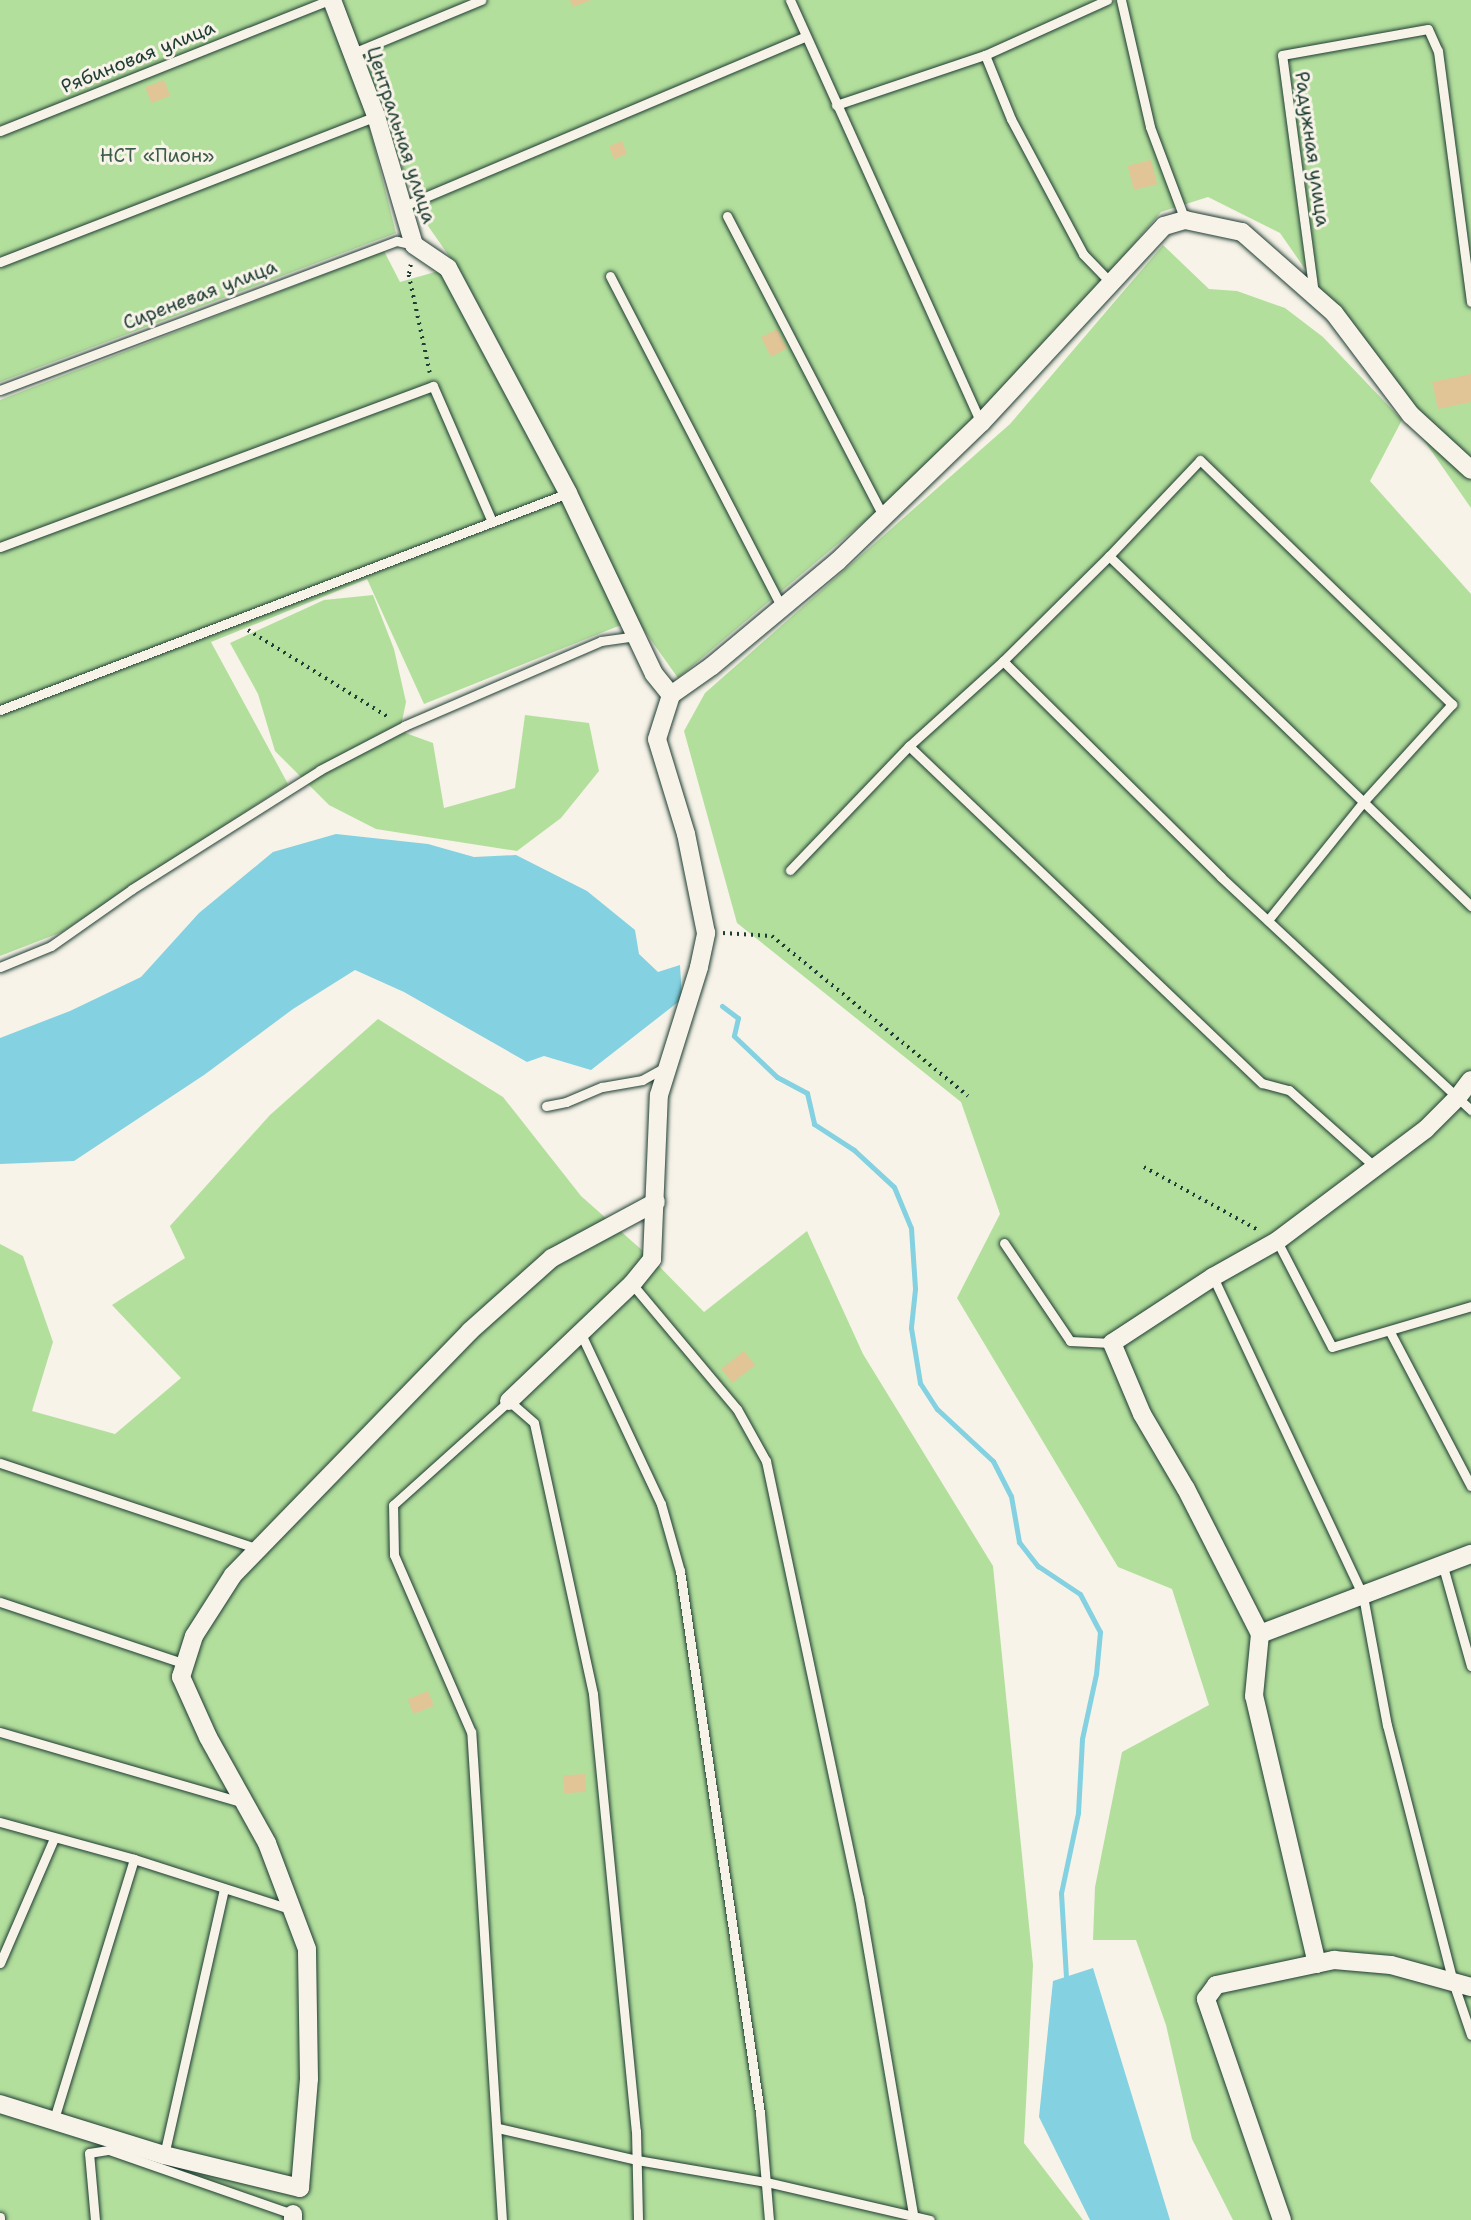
<!DOCTYPE html>
<meta charset="utf-8">
<style>
body{margin:0}
#map{position:relative;width:1471px;height:2220px;overflow:hidden;background:#f7f3e8;font-family:"Shantell Sans",sans-serif}
div>[style]{position:absolute}
[style*='--x']{left:calc(var(--x)*1px);top:calc(var(--y)*1px);width:calc(var(--w)*1px);rotate:calc(var(--a)*1deg)}
.green>*{inset:0;background:#b3df9d}
.water>*{inset:0;background:#83d1e1}
.stream>*{height:5px;margin:-2.5px;padding:0 2.5px;transform-origin:2.5px;border-radius:2.5px;background:#83d1e1}
.building>*{inset:0;background:#e1c596;transform-origin:0 0}
.path>*{height:3.5px;margin-top:-1.75px;transform-origin:0;background:repeating-linear-gradient(90deg,#1f3d34 0 2px,transparent 0 7px)}
.roads{filter:drop-shadow(0 0 2px #1f3d34) drop-shadow(0 0 2px #1f3d34)}
.lane>*{height:9px;margin:-4.5px;padding:0 4.5px;transform-origin:4.5px;border-radius:4.5px;background:#f7f3e8}
.street>*{height:18px;margin:-9px;padding:0 9px;transform-origin:9px;border-radius:9px;background:#f7f3e8}
span{translate:-50% -50%;white-space:nowrap;text-align:center;line-height:1.15;-webkit-text-stroke:6px #f7f3e8;paint-order:stroke}
.street-label{font-size:19px;color:#1f3d34}
.park-label{font-size:19px;color:#3d5d49}
</style>
<div id="map">
<div class="green">
<div style="clip-path:polygon(0 0,321px 0,364px 105px,396px 233px,0 382px)"></div>
<div style="clip-path:polygon(340px 0,1471px 0,1471px 508px,1280px 233px,1208px 197px,1161px 212px,983px 422px,678px 678px,636px 619px,424px 704px,367px 579px,211px 642px,288px 784px,62px 932px,0 956px,0 400px,384px 251px,400px 282px,456px 266px,419px 213px)"></div>
<div style="clip-path:polygon(1163px 245px,1209px 289px,1237px 291px,1285px 308px,1323px 337px,1402px 420px,1370px 481px,1471px 594px,1471px 2220px,1233px 2220px,1192px 2139px,1166px 2025px,1136px 1940px,1093px 1940px,1095px 1887px,1122px 1752px,1209px 1705px,1172px 1589px,1118px 1567px,957px 1298px,1000px 1214px,961px 1102px,737px 923px,684px 731px,705px 693px,1010px 424px)"></div>
<div style="clip-path:polygon(373px 595px,394px 649px,406px 702px,400px 731px,433px 743px,444px 808px,515px 788px,525px 715px,589px 723px,599px 771px,561px 818px,517px 851px,376px 829px,329px 805px,275px 751px,258px 694px,230px 643px,324px 600px)"></div>
<div style="clip-path:polygon(378px 1019px,503px 1097px,581px 1196px,652px 1259px,704px 1312px,807px 1231px,863px 1354px,993px 1566px,1033px 1965px,1024px 2143px,1083px 2220px,0 2220px,0 1244px,23px 1256px,53px 1342px,32px 1411px,115px 1434px,181px 1378px,112px 1305px,185px 1258px,170px 1226px,270px 1115px)"></div>
</div>
<div class="water">
<div style="clip-path:polygon(336px 834px,428px 844px,474px 857px,516px 855px,587px 891px,635px 930px,639px 954px,658px 972px,680px 965px,682px 999px,591px 1070px,544px 1056px,527px 1062px,404px 992px,355px 970px,293px 1009px,204px 1075px,74px 1161px,0 1164px,0 1038px,70px 1011px,141px 977px,199px 913px,273px 852px)"></div>
<div style="clip-path:polygon(1093px 1968px,1170px 2220px,1090px 2220px,1039px 2117px,1053px 1981px)"></div>
</div>
<div class="stream">
<div style="--x:722;--y:1006;--w:20;--a:37"></div>
<div style="--x:738;--y:1018;--w:18;--a:103"></div>
<div style="--x:734;--y:1036;--w:59;--a:43.6"></div>
<div style="--x:777;--y:1077;--w:34;--a:28"></div>
<div style="--x:807;--y:1093;--w:32;--a:77"></div>
<div style="--x:814;--y:1124;--w:48;--a:33"></div>
<div style="--x:854;--y:1150;--w:54;--a:42.8"></div>
<div style="--x:894;--y:1187;--w:44;--a:67.5"></div>
<div style="--x:911;--y:1228;--w:61;--a:86.2"></div>
<div style="--x:915;--y:1289;--w:39;--a:96"></div>
<div style="--x:911;--y:1328;--w:56;--a:80.7"></div>
<div style="--x:920;--y:1383;--w:31;--a:57"></div>
<div style="--x:937;--y:1409;--w:76;--a:42.9"></div>
<div style="--x:993;--y:1461;--w:39;--a:63"></div>
<div style="--x:1011;--y:1496;--w:47;--a:80.1"></div>
<div style="--x:1019;--y:1542;--w:31;--a:52"></div>
<div style="--x:1038;--y:1566;--w:50;--a:33.7"></div>
<div style="--x:1080;--y:1594;--w:43;--a:62.2"></div>
<div style="--x:1100;--y:1632;--w:42;--a:95.4"></div>
<div style="--x:1096;--y:1674;--w:66;--a:102.2"></div>
<div style="--x:1082;--y:1739;--w:74;--a:93.1"></div>
<div style="--x:1078;--y:1813;--w:82;--a:102"></div>
<div style="--x:1061;--y:1893;--w:84;--a:86.6"></div>
</div>
<div class="building">
<div style="clip-path:polygon(570px 0,591px 0,573px 7px)"></div>
<div style="left:164px;top:80px;width:17px;height:20px;rotate:69deg"></div>
<div style="left:622px;top:141px;width:14px;height:14px;rotate:69deg"></div>
<div style="left:1151px;top:160px;width:25px;height:24px;rotate:76deg"></div>
<div style="left:777px;top:329px;width:22px;height:18px;rotate:63deg"></div>
<div style="clip-path:polygon(1471px 374px,1471px 402px,1438px 409px,1432px 382px)"></div>
<div style="left:744px;top:1351px;width:18px;height:29px;rotate:52deg"></div>
<div style="left:428px;top:1691px;width:16px;height:22px;rotate:68deg"></div>
<div style="left:585px;top:1774px;width:18px;height:22px;rotate:87deg"></div>
</div>
<div class="path">
<div style="--x:411;--y:265;--w:10;--a:101"></div>
<div style="--x:409;--y:275;--w:100;--a:77.9"></div>
<div style="--x:248;--y:630;--w:167;--a:31.8"></div>
<div style="--x:723;--y:933;--w:49;--a:3.5"></div>
<div style="--x:772;--y:936;--w:253;--a:39.2"></div>
<div style="--x:1144;--y:1167;--w:132;--a:28.9"></div>
</div>
<div class="roads">
<div class="lane">
<div style="--x:790;--y:0;--w:464;--a:65.7"></div>
<div style="--x:1121;--y:0;--w:130;--a:77.1"></div>
<div style="--x:1150;--y:127;--w:99;--a:69.4"></div>
<div style="--x:353;--y:53;--w:139;--a:-22.5"></div>
<div style="--x:985;--y:55;--w:69;--a:67.9"></div>
<div style="--x:1011;--y:119;--w:153;--a:61.9"></div>
<div style="--x:1083;--y:254;--w:42;--a:46"></div>
<div style="--x:836;--y:105;--w:157;--a:-18.6"></div>
<div style="--x:985;--y:55;--w:134;--a:-24.3"></div>
<div style="--x:0;--y:131;--w:354;--a:-21.7"></div>
<div style="--x:404;--y:206;--w:435;--a:-22.9"></div>
<div style="--x:727;--y:216;--w:339;--a:62.5"></div>
<div style="--x:0;--y:262;--w:403;--a:-21.2"></div>
<div style="--x:610;--y:276;--w:374;--a:62.6"></div>
<div style="--x:1314;--y:294;--w:241;--a:-97.6"></div>
<div style="--x:1282;--y:55;--w:148;--a:-10.1"></div>
<div style="--x:1428;--y:29;--w:24;--a:66"></div>
<div style="--x:1438;--y:51;--w:253;--a:82.5"></div>
<div style="--x:0;--y:390;--w:424;--a:-20.6"></div>
<div style="--x:397;--y:241;--w:17;--a:13"></div>
<div style="--x:0;--y:547;--w:462;--a:-20.4"></div>
<div style="--x:433;--y:386;--w:148;--a:66.5"></div>
<div style="--x:1109;--y:556;--w:504;--a:44.03"></div>
<div style="--x:1003;--y:661;--w:307;--a:44.7"></div>
<div style="--x:1221;--y:877;--w:342;--a:43"></div>
<div style="--x:0;--y:710;--w:608;--a:-20.91"></div>
<div style="--x:909;--y:746;--w:488;--a:43.7"></div>
<div style="--x:1262;--y:1083;--w:28;--a:15"></div>
<div style="--x:1289;--y:1090;--w:115;--a:41.8"></div>
<div style="--x:790;--y:870;--w:172;--a:-46.2"></div>
<div style="--x:909;--y:746;--w:127;--a:-42.1"></div>
<div style="--x:1003;--y:661;--w:149;--a:-44.7"></div>
<div style="--x:1109;--y:556;--w:132;--a:-46.5"></div>
<div style="--x:1200;--y:460;--w:351;--a:44.1"></div>
<div style="--x:1452;--y:704;--w:131;--a:132.2"></div>
<div style="--x:1364;--y:801;--w:153;--a:128.9"></div>
<div style="--x:0;--y:967;--w:55;--a:-22.4"></div>
<div style="--x:51;--y:946;--w:99;--a:-35.1"></div>
<div style="--x:132;--y:889;--w:222;--a:-32.3"></div>
<div style="--x:320;--y:770;--w:95;--a:-27.6"></div>
<div style="--x:404;--y:726;--w:215;--a:-23.3"></div>
<div style="--x:601;--y:641;--w:35;--a:-8"></div>
<div style="--x:546;--y:1106;--w:20;--a:-11"></div>
<div style="--x:566;--y:1102;--w:39;--a:-23"></div>
<div style="--x:602;--y:1087;--w:41;--a:-9.9"></div>
<div style="--x:642;--y:1080;--w:29;--a:-29"></div>
<div style="--x:1277;--y:1241;--w:119;--a:62.6"></div>
<div style="--x:1332;--y:1347;--w:145;--a:-16.4"></div>
<div style="--x:1004;--y:1243;--w:118;--a:56"></div>
<div style="--x:1070;--y:1341;--w:42;--a:2.7"></div>
<div style="--x:1213;--y:1277;--w:353;--a:64.8"></div>
<div style="--x:1363;--y:1596;--w:131;--a:79.5"></div>
<div style="--x:1387;--y:1725;--w:265;--a:75.6"></div>
<div style="--x:1453;--y:1982;--w:56;--a:71.2"></div>
<div style="--x:632;--y:1284;--w:163;--a:50"></div>
<div style="--x:737;--y:1409;--w:60;--a:60.9"></div>
<div style="--x:766;--y:1461;--w:447;--a:78"></div>
<div style="--x:859;--y:1898;--w:327;--a:80.3"></div>
<div style="--x:1390;--y:1332;--w:174;--a:62.3"></div>
<div style="--x:581;--y:1334;--w:188;--a:64.8"></div>
<div style="--x:661;--y:1504;--w:70;--a:74.2"></div>
<div style="--x:680;--y:1571;--w:548;--a:81.6"></div>
<div style="--x:760;--y:2113;--w:107;--a:85.2"></div>
<div style="--x:0;--y:1463;--w:272;--a:18.4"></div>
<div style="--x:1442;--y:1563;--w:107;--a:74.3"></div>
<div style="--x:0;--y:1602;--w:195;--a:18.5"></div>
<div style="--x:0;--y:1732;--w:254;--a:16.2"></div>
<div style="--x:0;--y:1822;--w:139;--a:15.4"></div>
<div style="--x:134;--y:1859;--w:164;--a:17.8"></div>
<div style="--x:0;--y:1963;--w:136;--a:-66.6"></div>
<div style="--x:54;--y:2119;--w:272;--a:-72.9"></div>
<div style="--x:498;--y:2128;--w:143;--a:13"></div>
<div style="--x:637;--y:2160;--w:131;--a:9.7"></div>
<div style="--x:766;--y:2182;--w:168;--a:13"></div>
<div style="--x:164;--y:2155;--w:273;--a:-77.3"></div>
<div style="--x:0;--y:2217;--w:3;--a:90"></div>
<div style="--x:95;--y:2220;--w:67;--a:-95.1"></div>
<div style="--x:89;--y:2153;--w:20;--a:-9"></div>
<div style="--x:109;--y:2150;--w:195;--a:19.2"></div>
<div style="--x:502;--y:2220;--w:489;--a:-93.6"></div>
<div style="--x:471;--y:1732;--w:193;--a:-113.5"></div>
<div style="--x:394;--y:1555;--w:50;--a:-91.1"></div>
<div style="--x:393;--y:1505;--w:156;--a:-41.9"></div>
<div style="--x:509;--y:1401;--w:33;--a:41"></div>
<div style="--x:534;--y:1423;--w:277;--a:77.7"></div>
<div style="--x:593;--y:1694;--w:439;--a:84.4"></div>
<div style="--x:636;--y:2131;--w:89;--a:88.7"></div>
</div>
<div class="street">
<div style="--x:332;--y:0;--w:124;--a:69.2"></div>
<div style="--x:376;--y:116;--w:134;--a:73.6"></div>
<div style="--x:414;--y:245;--w:41;--a:34.1"></div>
<div style="--x:448;--y:268;--w:255;--a:61.9"></div>
<div style="--x:568;--y:493;--w:200;--a:64.6"></div>
<div style="--x:654;--y:674;--w:27;--a:51"></div>
<div style="--x:671;--y:695;--w:50;--a:-35.3"></div>
<div style="--x:712;--y:666;--w:164;--a:-39.8"></div>
<div style="--x:838;--y:561;--w:199;--a:-44"></div>
<div style="--x:981;--y:423;--w:269;--a:-47.1"></div>
<div style="--x:1164;--y:226;--w:22;--a:-16"></div>
<div style="--x:1185;--y:220;--w:58;--a:11.9"></div>
<div style="--x:1242;--y:232;--w:123;--a:41.4"></div>
<div style="--x:1334;--y:313;--w:128;--a:53"></div>
<div style="--x:1411;--y:415;--w:81;--a:42.5"></div>
<div style="--x:509;--y:1401;--w:170;--a:-43.6"></div>
<div style="--x:632;--y:1284;--w:32;--a:-51"></div>
<div style="--x:652;--y:1259;--w:164;--a:-87.6"></div>
<div style="--x:659;--y:1095;--w:134;--a:-72.6"></div>
<div style="--x:699;--y:967;--w:35;--a:-78"></div>
<div style="--x:706;--y:933;--w:101;--a:-101.4"></div>
<div style="--x:686;--y:834;--w:99;--a:-107"></div>
<div style="--x:657;--y:739;--w:46;--a:-72.3"></div>
<div style="--x:1260;--y:1634;--w:226;--a:-20.8"></div>
<div style="--x:1317;--y:1964;--w:275;--a:-103.2"></div>
<div style="--x:1254;--y:1696;--w:62;--a:-84.5"></div>
<div style="--x:1260;--y:1634;--w:163;--a:-117"></div>
<div style="--x:1186;--y:1489;--w:87;--a:-120.4"></div>
<div style="--x:1142;--y:1414;--w:77;--a:-112.9"></div>
<div style="--x:1112;--y:1343;--w:121;--a:-33.2"></div>
<div style="--x:1213;--y:1277;--w:73;--a:-29.4"></div>
<div style="--x:1277;--y:1241;--w:186;--a:-36.9"></div>
<div style="--x:1426;--y:1129;--w:45;--a:-45"></div>
<div style="--x:1458;--y:1097;--w:21;--a:-53"></div>
<div style="--x:0;--y:2104;--w:172;--a:17.3"></div>
<div style="--x:164;--y:2155;--w:140;--a:13.6"></div>
<div style="--x:300;--y:2188;--w:109;--a:-85.3"></div>
<div style="--x:309;--y:2079;--w:130;--a:-90.9"></div>
<div style="--x:307;--y:1949;--w:113;--a:-110.7"></div>
<div style="--x:267;--y:1843;--w:121;--a:-119.1"></div>
<div style="--x:208;--y:1737;--w:66;--a:-114.2"></div>
<div style="--x:181;--y:1677;--w:43;--a:-72.4"></div>
<div style="--x:194;--y:1636;--w:72;--a:-57.4"></div>
<div style="--x:233;--y:1575;--w:340;--a:-45.8"></div>
<div style="--x:470;--y:1331;--w:110;--a:-41.7"></div>
<div style="--x:552;--y:1258;--w:118;--a:-28.3"></div>
<div style="--x:293;--y:2220;--w:6;--a:-90"></div>
<div style="--x:1282;--y:2220;--w:234;--a:-109"></div>
<div style="--x:1206;--y:1999;--w:17;--a:-54"></div>
<div style="--x:1216;--y:1985;--w:121;--a:-12"></div>
<div style="--x:1334;--y:1960;--w:57;--a:5"></div>
<div style="--x:1391;--y:1965;--w:83;--a:15.4"></div>
</div>
</div>
<div class="street-label">
<span style="left:138px;top:57px;rotate:-22deg">Рябиновая улица</span>
<span style="left:401px;top:135px;rotate:72deg">Центральная улица</span>
<span style="left:1312px;top:149px;rotate:82deg">Радужная улица</span>
<span style="left:200px;top:295px;rotate:-21deg">Сиреневая улица</span>
</div>
<div class="park-label">
<span style="left:157px;top:156px">НСТ «Пион»</span>
</div>
</div>
